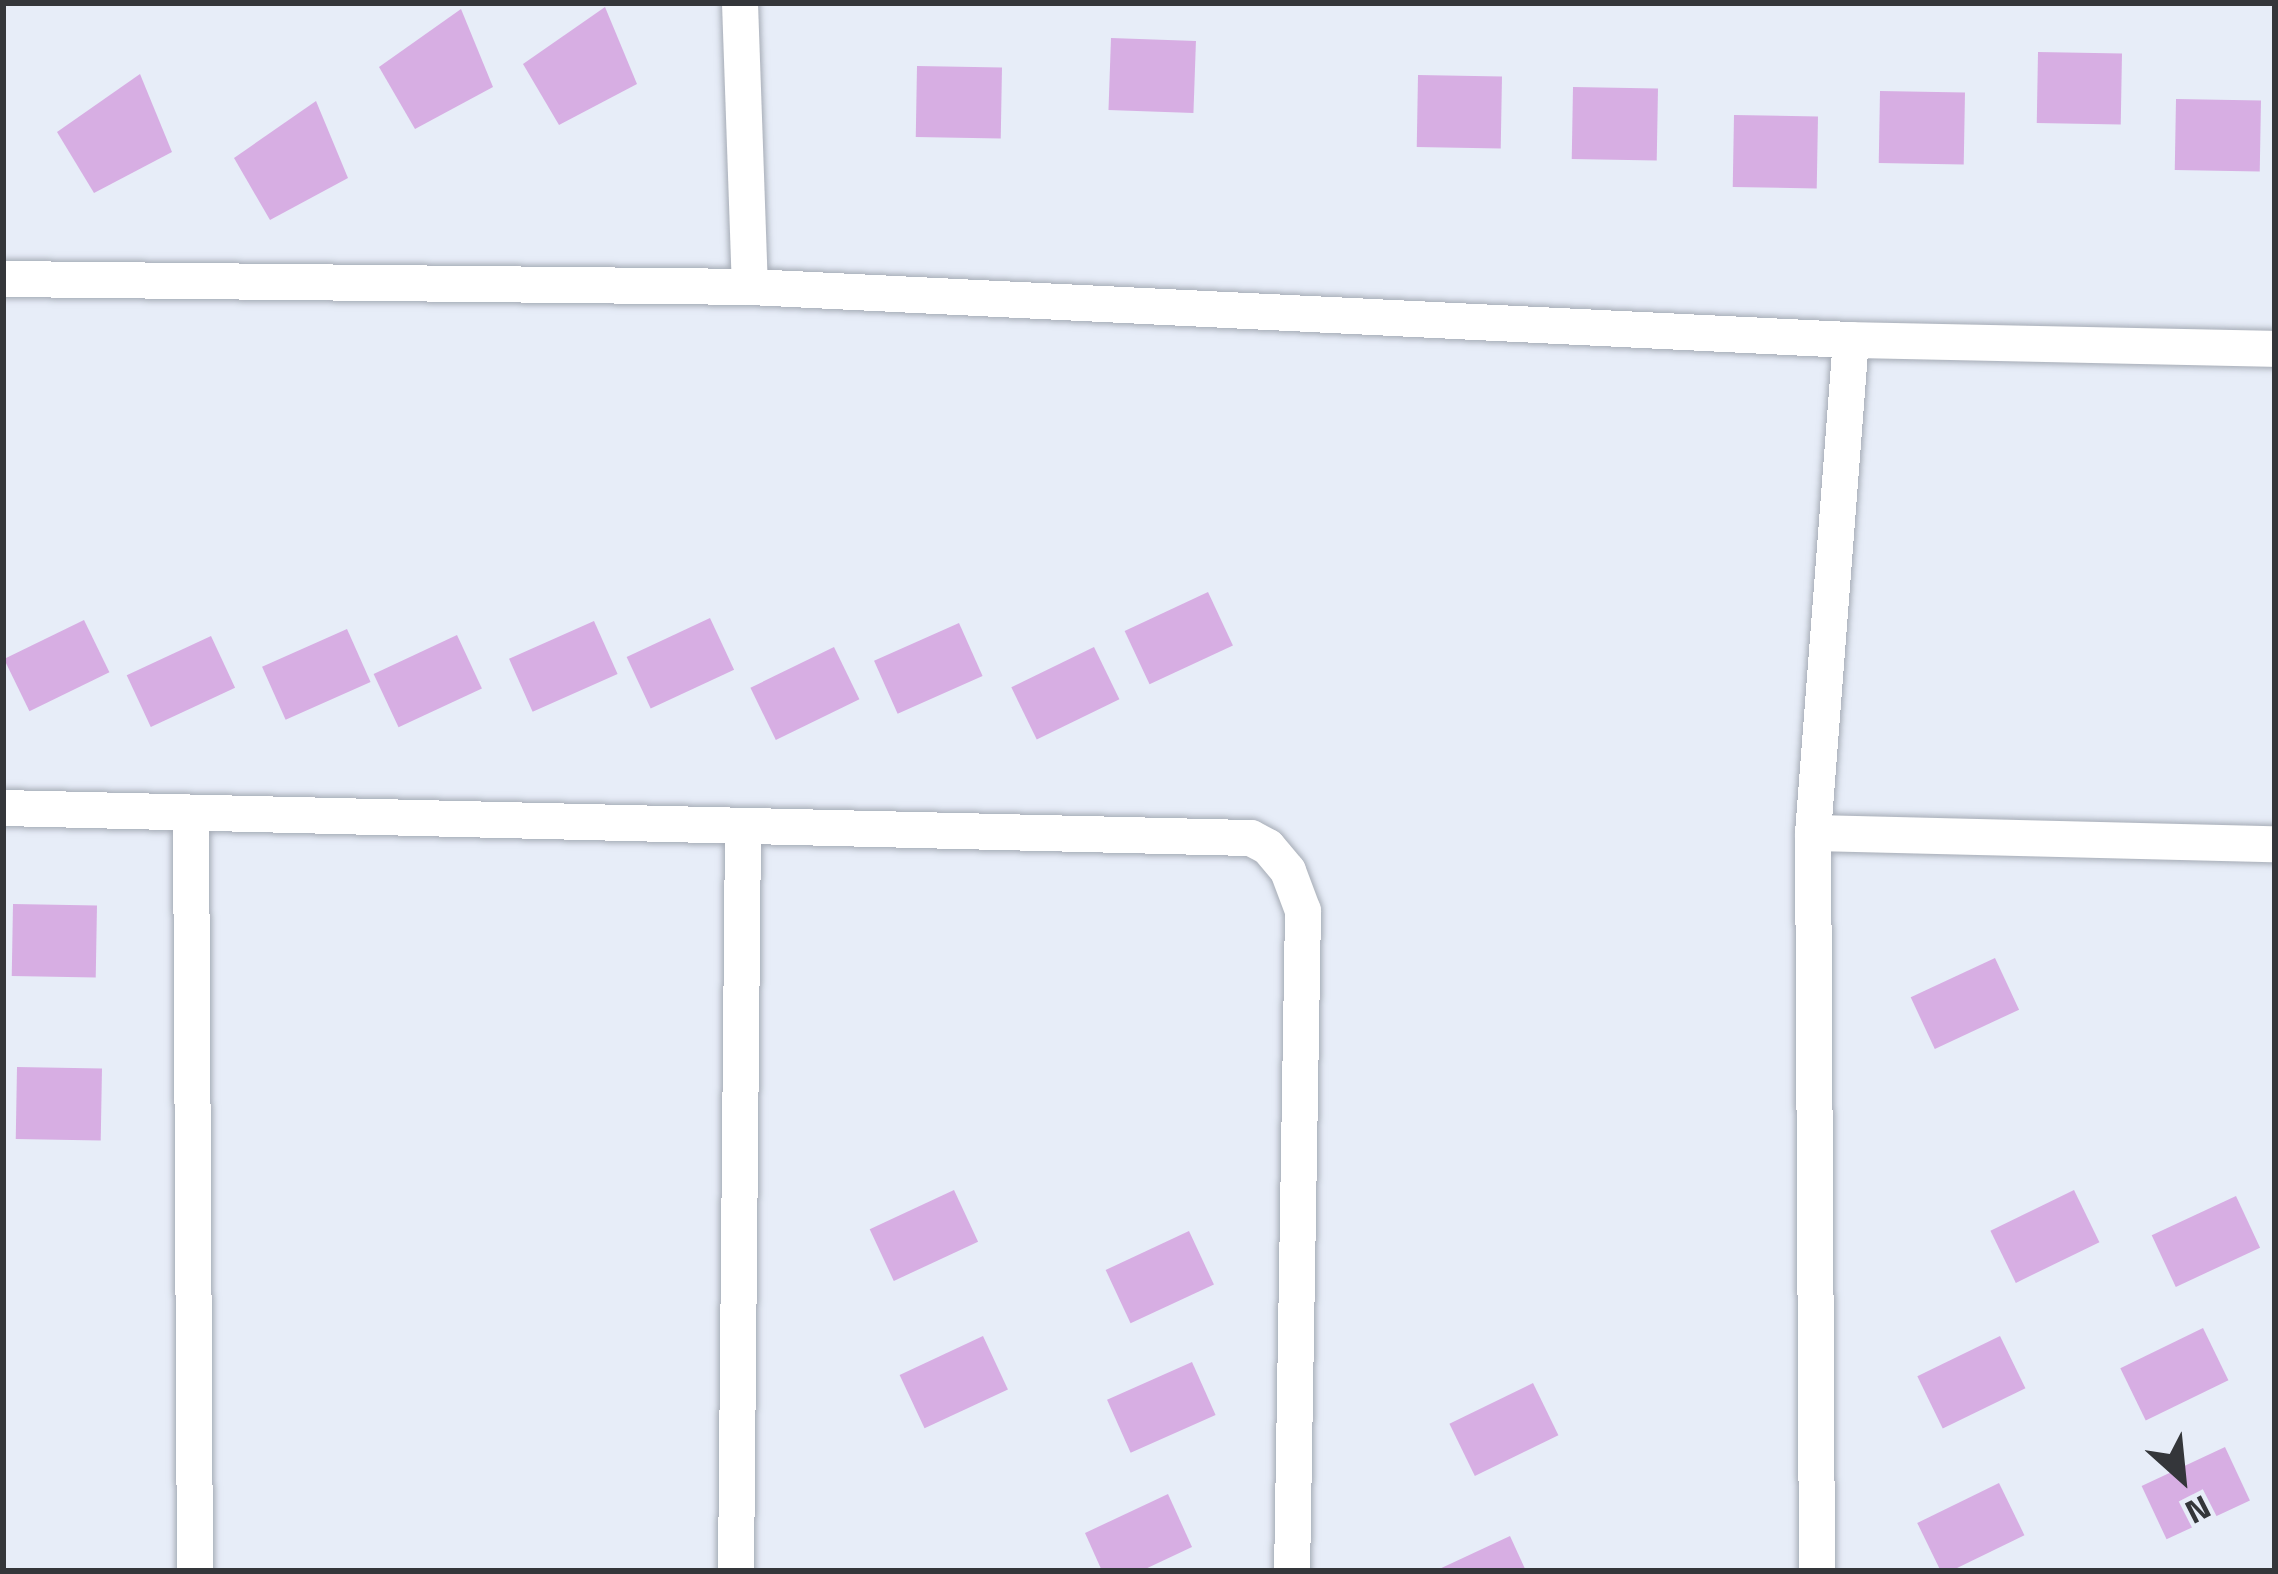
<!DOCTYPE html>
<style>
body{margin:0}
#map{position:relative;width:2278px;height:1574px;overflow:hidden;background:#e7edf8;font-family:"Titillium Web",sans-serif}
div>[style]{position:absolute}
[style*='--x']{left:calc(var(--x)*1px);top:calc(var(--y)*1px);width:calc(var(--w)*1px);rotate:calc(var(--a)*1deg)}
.building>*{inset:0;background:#d7aee3;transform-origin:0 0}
.roads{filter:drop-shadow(0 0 3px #a5abb5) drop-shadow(0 0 3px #a5abb5)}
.minor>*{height:36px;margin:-18px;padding:0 18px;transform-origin:18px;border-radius:18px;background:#fff}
span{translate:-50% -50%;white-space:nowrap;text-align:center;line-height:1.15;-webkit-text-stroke:9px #e7edf8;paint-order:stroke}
.frame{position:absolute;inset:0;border:6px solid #34363a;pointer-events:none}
.north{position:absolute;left:2122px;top:1418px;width:120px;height:120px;-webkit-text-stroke:9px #e7edf8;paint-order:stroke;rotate:153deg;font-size:33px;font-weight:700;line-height:48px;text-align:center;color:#34363a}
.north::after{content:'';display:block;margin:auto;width:42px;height:54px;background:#34363a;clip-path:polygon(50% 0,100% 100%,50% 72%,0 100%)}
</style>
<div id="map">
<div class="building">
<div style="clip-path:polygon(605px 7px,637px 84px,559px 125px,523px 64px)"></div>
<div style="clip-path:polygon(461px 9px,493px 87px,415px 129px,379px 67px)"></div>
<div style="left:1111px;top:38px;width:85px;height:72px;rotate:2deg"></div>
<div style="left:2038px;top:52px;width:84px;height:71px;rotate:1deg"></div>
<div style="left:917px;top:66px;width:85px;height:71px;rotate:1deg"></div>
<div style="clip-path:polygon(140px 74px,172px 152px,94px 193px,57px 132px)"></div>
<div style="left:1418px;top:75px;width:84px;height:72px;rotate:1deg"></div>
<div style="left:1573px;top:87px;width:85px;height:72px;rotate:1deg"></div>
<div style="left:1880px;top:91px;width:85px;height:72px;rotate:1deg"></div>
<div style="left:2176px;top:99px;width:85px;height:71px;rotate:1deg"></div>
<div style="clip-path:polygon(316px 101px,348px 178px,270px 220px,234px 158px)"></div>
<div style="left:1734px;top:115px;width:84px;height:72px;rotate:1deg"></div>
<div style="left:1208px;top:592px;width:59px;height:92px;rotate:65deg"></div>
<div style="left:710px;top:618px;width:57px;height:92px;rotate:65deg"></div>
<div style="left:84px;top:620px;width:58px;height:89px;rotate:64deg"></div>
<div style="left:594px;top:621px;width:58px;height:93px;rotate:66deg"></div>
<div style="left:959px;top:623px;width:58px;height:93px;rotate:66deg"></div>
<div style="left:347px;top:629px;width:58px;height:93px;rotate:66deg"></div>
<div style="left:457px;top:635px;width:59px;height:92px;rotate:65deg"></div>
<div style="left:211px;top:636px;width:57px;height:93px;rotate:65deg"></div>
<div style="left:834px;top:647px;width:58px;height:93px;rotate:64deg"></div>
<div style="left:1094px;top:647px;width:58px;height:92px;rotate:64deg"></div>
<div style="left:13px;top:904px;width:84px;height:72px;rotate:1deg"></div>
<div style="left:1995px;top:958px;width:57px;height:93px;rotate:65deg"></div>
<div style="left:17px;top:1067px;width:85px;height:72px;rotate:1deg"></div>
<div style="left:954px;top:1190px;width:57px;height:93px;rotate:65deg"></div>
<div style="left:2074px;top:1190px;width:58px;height:93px;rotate:64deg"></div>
<div style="left:2236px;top:1196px;width:57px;height:93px;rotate:65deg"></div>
<div style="left:1189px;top:1231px;width:59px;height:92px;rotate:65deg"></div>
<div style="left:2203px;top:1328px;width:58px;height:92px;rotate:64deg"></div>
<div style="left:983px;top:1336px;width:59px;height:92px;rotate:65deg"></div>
<div style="left:2000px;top:1336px;width:58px;height:92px;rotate:64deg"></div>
<div style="left:1192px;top:1362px;width:58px;height:93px;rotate:66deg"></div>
<div style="left:1533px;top:1383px;width:58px;height:93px;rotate:64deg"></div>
<div style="left:2225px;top:1447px;width:59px;height:92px;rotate:65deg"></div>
<div style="left:1999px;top:1483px;width:58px;height:91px;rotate:64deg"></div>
<div style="clip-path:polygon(1168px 1494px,1192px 1547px,1141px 1571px,1102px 1571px,1085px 1533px)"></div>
<div style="clip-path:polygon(1510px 1536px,1526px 1571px,1435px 1571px)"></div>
</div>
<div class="roads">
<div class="minor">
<div style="--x:740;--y:3;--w:284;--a:88"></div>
<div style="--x:3;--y:279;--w:747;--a:0.61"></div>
<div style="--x:750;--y:287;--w:1102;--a:2.76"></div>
<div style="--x:1851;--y:340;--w:424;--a:1.2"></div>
<div style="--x:3;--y:808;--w:1248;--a:1.38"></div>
<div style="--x:1251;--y:838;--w:19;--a:28"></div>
<div style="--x:1268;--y:847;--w:31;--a:50"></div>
<div style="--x:1288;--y:871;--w:43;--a:69.4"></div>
<div style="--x:1303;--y:911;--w:660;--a:90.95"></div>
<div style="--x:191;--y:815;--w:756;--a:89.7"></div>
<div style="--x:1813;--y:833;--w:462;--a:1.4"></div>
<div style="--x:736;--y:1571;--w:742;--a:-89.46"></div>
<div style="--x:1817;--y:1571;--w:738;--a:-90.31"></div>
<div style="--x:1813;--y:833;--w:494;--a:-85.6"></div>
</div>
</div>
<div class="frame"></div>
<div class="north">N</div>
</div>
